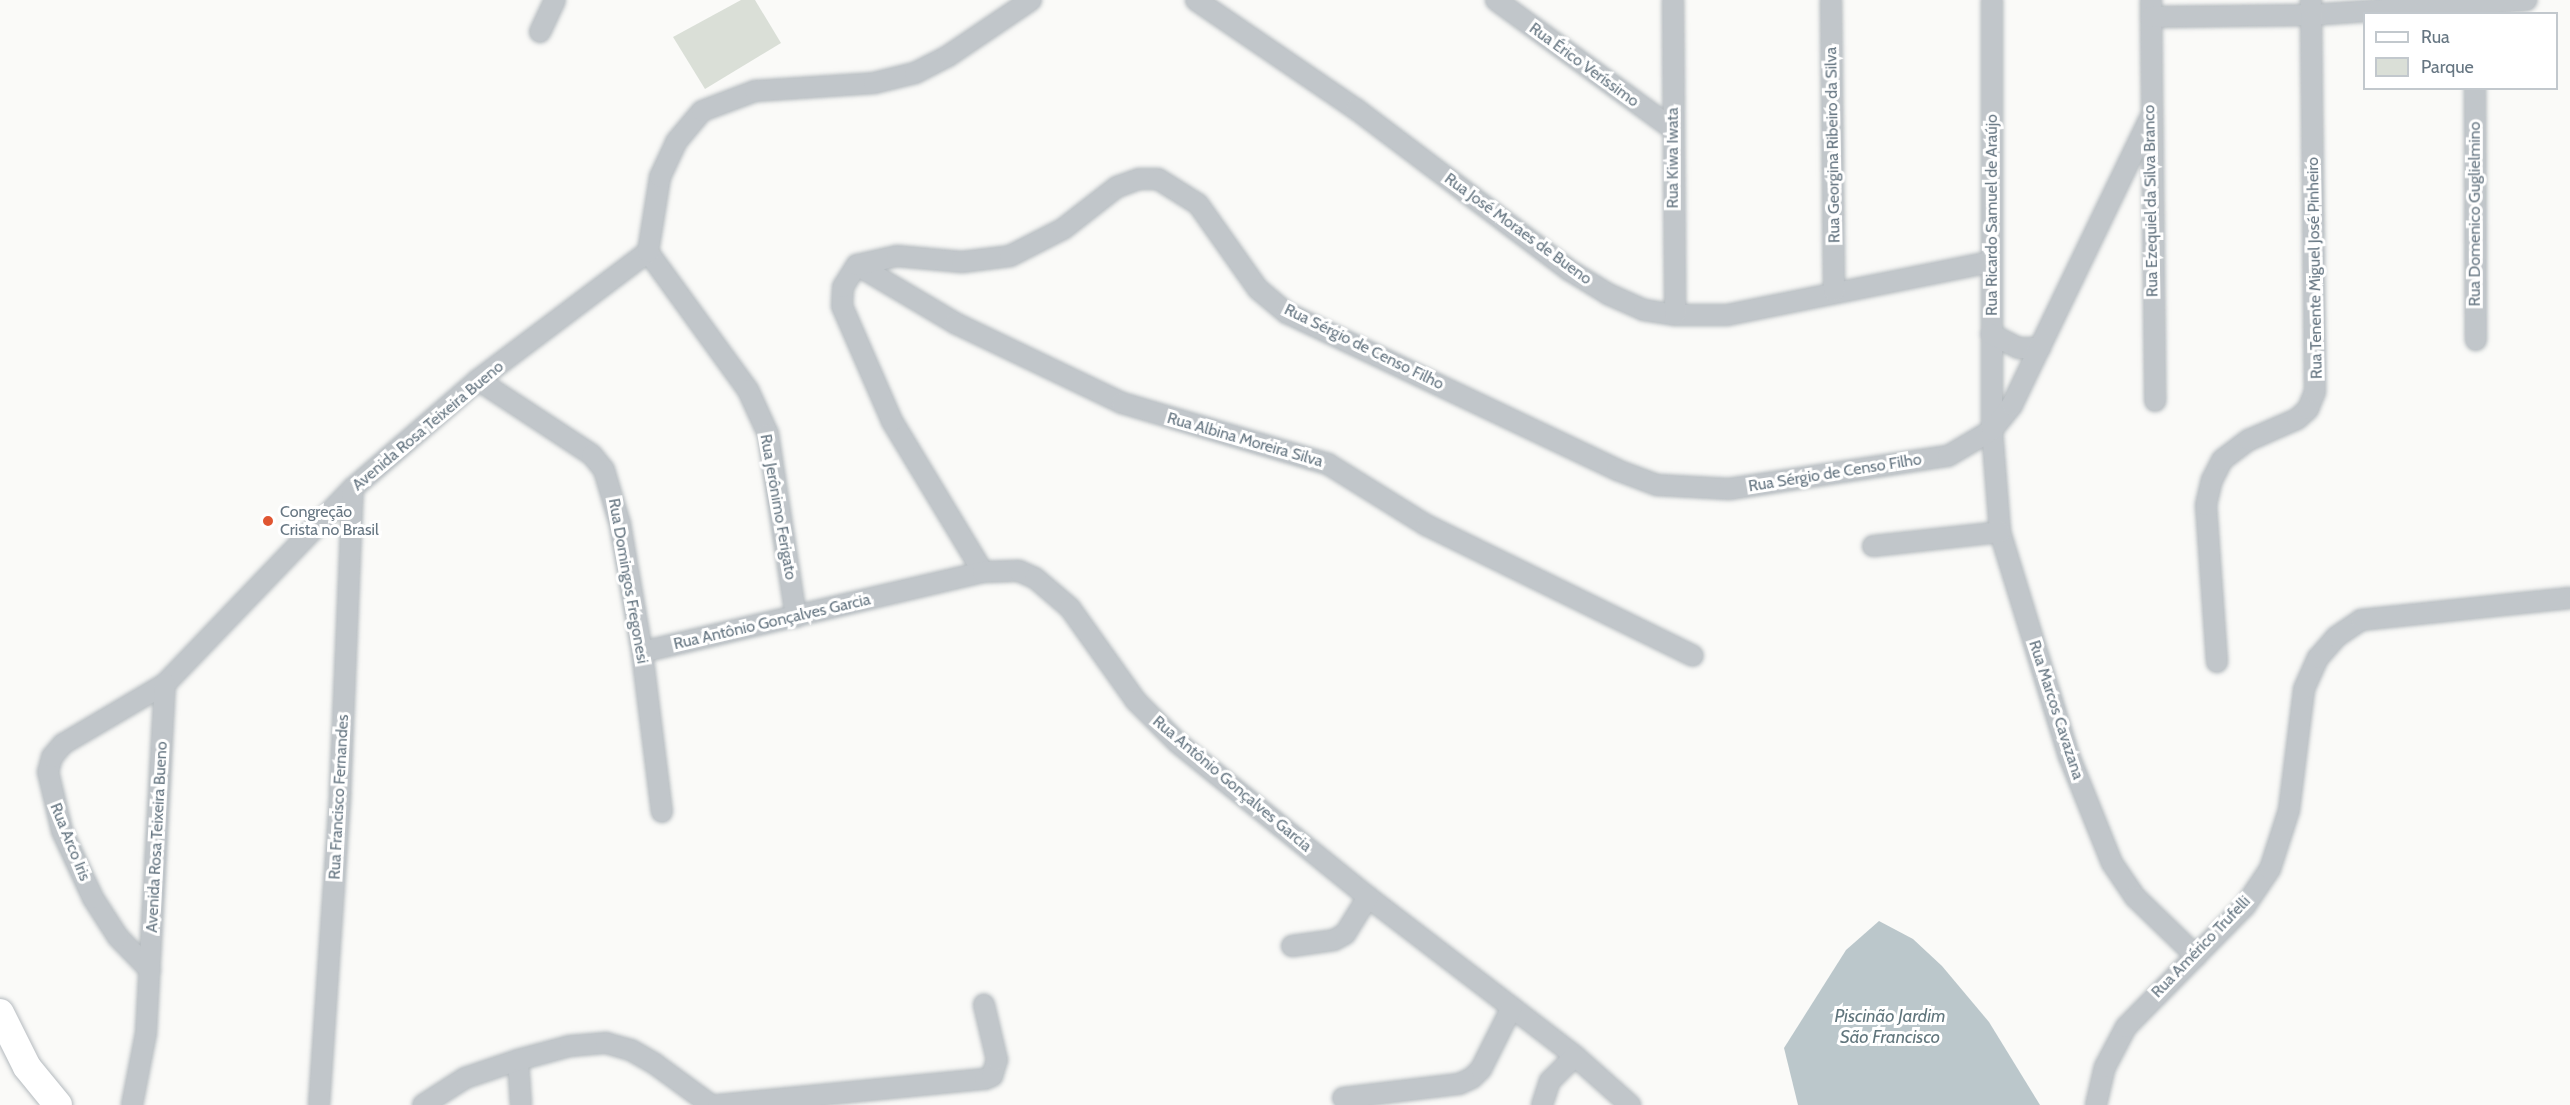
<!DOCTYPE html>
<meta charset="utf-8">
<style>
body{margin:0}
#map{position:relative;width:2570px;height:1105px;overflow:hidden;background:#fafaf8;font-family:Cabin,sans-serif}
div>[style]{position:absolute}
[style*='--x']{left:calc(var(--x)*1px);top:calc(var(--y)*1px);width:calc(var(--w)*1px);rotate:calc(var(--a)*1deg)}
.green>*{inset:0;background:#dadfd7}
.water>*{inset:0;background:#bbc7cb}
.roads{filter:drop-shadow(0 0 2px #b4babe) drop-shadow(0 0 2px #b4babe)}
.street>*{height:20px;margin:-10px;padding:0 10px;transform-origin:10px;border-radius:10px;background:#c1c6ca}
.secondary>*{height:28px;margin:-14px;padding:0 14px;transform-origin:14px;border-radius:14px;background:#fff}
.dots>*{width:16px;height:16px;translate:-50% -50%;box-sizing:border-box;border:3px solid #fff;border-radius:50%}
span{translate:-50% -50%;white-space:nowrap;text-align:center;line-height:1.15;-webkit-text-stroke:6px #fff;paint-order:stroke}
.street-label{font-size:16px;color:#667682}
.poi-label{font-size:16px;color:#667682}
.left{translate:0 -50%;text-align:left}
.water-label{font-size:18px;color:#60757c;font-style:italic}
.legend{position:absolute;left:2363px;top:12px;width:195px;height:78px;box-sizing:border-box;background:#fff;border:2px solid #c2c8cd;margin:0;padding:8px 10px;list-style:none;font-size:18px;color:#667682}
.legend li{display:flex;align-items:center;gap:12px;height:30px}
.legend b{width:30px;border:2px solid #c2c8cd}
</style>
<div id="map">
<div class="green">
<div style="clip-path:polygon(741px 0,755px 0,781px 43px,705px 89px,673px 37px)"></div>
</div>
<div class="water">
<div style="clip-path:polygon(1879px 921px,1913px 939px,1942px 966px,1989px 1022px,2040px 1105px,1798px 1105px,1784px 1048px,1846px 950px)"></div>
</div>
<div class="roads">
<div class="street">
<div style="--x:1196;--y:0;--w:194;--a:34.3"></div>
<div style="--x:1356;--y:109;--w:267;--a:37.1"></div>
<div style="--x:1569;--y:270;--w:46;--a:31.6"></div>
<div style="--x:1608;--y:294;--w:39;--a:24"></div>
<div style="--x:1644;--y:310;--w:31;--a:9"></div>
<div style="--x:1675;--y:315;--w:52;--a:0"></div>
<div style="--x:1727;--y:315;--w:269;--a:-11.4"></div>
<div style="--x:1496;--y:0;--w:219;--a:36.1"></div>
<div style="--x:1673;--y:0;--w:315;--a:89.6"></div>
<div style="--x:1831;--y:0;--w:291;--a:89.4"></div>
<div style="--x:1992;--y:0;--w:430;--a:90"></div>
<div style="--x:1992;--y:430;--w:102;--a:85.5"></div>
<div style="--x:2000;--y:532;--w:234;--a:72.9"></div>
<div style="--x:2069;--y:756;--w:115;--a:68.1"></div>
<div style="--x:2112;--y:863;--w:41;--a:55.9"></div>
<div style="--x:2135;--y:897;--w:85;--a:44"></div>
<div style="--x:2151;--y:0;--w:401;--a:89.4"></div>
<div style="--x:2151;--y:17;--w:160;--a:-0.7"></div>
<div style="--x:2311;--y:15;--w:216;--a:-4"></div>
<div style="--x:540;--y:32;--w:35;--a:-65"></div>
<div style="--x:2475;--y:88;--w:252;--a:89.8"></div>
<div style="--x:648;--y:252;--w:170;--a:54.1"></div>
<div style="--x:748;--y:390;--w:48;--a:65.6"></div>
<div style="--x:768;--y:434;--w:185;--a:81.3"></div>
<div style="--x:857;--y:265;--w:114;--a:30.6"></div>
<div style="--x:955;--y:323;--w:185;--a:25.6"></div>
<div style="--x:1122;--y:403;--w:215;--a:16.5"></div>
<div style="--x:1328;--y:464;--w:115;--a:31.9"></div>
<div style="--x:1426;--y:525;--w:297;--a:26.1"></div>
<div style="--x:1991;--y:334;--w:30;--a:27"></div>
<div style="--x:2018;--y:348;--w:22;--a:0"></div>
<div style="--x:478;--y:380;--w:136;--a:33.3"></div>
<div style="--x:592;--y:455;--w:19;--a:51"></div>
<div style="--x:604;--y:470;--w:56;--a:73.5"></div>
<div style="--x:620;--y:524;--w:130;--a:80.2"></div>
<div style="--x:642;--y:652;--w:161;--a:82.9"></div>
<div style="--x:1873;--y:546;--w:128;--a:-6.3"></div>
<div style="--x:983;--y:572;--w:176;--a:-121.1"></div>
<div style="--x:892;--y:421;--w:125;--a:-113.5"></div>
<div style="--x:842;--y:306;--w:19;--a:-87"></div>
<div style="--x:843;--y:287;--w:26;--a:-58"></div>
<div style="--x:857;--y:265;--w:41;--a:-12.7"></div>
<div style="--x:897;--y:256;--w:65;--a:5.3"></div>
<div style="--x:962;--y:262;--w:48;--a:-7.1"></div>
<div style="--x:1010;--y:256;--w:59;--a:-27"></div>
<div style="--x:1063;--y:229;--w:68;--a:-37.9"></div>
<div style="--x:1117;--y:187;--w:23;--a:-20"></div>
<div style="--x:1139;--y:179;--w:19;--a:0"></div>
<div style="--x:1158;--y:179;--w:47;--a:32"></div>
<div style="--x:1198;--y:204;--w:104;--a:54.8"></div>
<div style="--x:1258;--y:289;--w:38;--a:40"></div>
<div style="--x:1287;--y:313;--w:365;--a:25.4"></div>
<div style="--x:1617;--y:470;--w:43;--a:20.6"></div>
<div style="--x:1657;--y:485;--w:72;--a:3.2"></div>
<div style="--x:1729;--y:489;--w:221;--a:-8.6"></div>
<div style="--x:1948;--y:456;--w:51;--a:-30.6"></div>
<div style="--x:1992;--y:430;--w:32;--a:-51"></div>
<div style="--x:2012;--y:405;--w:318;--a:-64.3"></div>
<div style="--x:642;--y:652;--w:350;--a:-13.2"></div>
<div style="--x:983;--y:572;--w:36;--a:-2"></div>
<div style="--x:1019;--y:571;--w:17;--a:24"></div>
<div style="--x:1035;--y:578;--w:46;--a:40.6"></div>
<div style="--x:1070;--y:608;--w:114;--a:54.6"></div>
<div style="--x:1136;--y:701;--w:59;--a:45"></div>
<div style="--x:1178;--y:743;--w:245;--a:39"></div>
<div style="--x:1368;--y:897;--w:261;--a:37.5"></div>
<div style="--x:1575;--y:1056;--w:74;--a:41.7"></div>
<div style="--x:2217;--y:662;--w:157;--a:-94"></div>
<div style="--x:2206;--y:505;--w:26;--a:-77"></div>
<div style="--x:2212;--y:480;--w:22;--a:-63"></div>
<div style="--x:2222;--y:460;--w:34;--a:-37"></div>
<div style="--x:2249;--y:440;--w:52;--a:-23.6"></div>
<div style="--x:2297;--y:419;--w:15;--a:-42"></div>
<div style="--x:2308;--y:409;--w:18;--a:-68"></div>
<div style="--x:2315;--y:392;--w:392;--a:-90.6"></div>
<div style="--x:1292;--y:946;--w:42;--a:-8.1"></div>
<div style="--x:1334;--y:940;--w:13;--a:-29"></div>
<div style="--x:1345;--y:934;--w:44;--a:-58.1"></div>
<div style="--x:150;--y:970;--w:46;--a:-134.1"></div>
<div style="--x:118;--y:937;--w:46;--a:-122.7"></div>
<div style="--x:93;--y:898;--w:74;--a:-114.8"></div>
<div style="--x:62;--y:831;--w:61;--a:-103.3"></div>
<div style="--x:48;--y:772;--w:16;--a:-75"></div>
<div style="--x:52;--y:757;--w:17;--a:-50"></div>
<div style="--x:63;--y:744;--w:118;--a:-30.5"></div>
<div style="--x:165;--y:684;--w:272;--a:-46.2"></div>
<div style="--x:353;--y:488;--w:165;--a:-40.8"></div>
<div style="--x:478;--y:380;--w:213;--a:-37"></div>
<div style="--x:648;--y:252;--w:76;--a:-80.9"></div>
<div style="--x:660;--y:177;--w:38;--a:-65"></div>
<div style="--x:676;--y:142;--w:40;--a:-50"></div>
<div style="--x:702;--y:111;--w:57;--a:-20.7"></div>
<div style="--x:755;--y:91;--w:119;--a:-3.8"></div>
<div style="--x:874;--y:83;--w:42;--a:-13.7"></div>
<div style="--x:915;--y:73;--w:37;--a:-27"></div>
<div style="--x:948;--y:56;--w:100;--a:-34"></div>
<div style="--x:518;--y:1060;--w:45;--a:86.2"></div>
<div style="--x:1343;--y:1098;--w:117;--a:-6.9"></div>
<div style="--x:1459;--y:1084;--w:14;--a:-25"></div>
<div style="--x:1472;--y:1078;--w:13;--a:-45"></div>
<div style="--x:1481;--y:1069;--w:69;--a:-63.4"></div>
<div style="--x:132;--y:1105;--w:73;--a:-79"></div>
<div style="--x:146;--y:1033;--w:350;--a:-86.9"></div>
<div style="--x:319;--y:1105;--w:313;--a:-86.1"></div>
<div style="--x:340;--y:793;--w:305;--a:-87.6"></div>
<div style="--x:423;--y:1105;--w:50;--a:-32.7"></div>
<div style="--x:465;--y:1078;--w:56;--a:-18.8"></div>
<div style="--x:518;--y:1060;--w:54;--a:-15.1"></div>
<div style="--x:570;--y:1046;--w:36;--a:-5"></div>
<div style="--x:606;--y:1043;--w:26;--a:16"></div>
<div style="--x:631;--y:1050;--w:28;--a:30"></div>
<div style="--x:655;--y:1064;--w:69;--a:36.2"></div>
<div style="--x:718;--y:1105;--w:268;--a:-5.6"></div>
<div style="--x:985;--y:1079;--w:8;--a:-23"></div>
<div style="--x:992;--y:1076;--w:17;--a:-73"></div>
<div style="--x:997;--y:1060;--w:57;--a:-103.3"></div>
<div style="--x:1542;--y:1105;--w:25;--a:-72"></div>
<div style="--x:1550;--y:1081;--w:35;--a:-45"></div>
<div style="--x:2096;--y:1105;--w:39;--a:-77"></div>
<div style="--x:2105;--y:1067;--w:45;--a:-62.3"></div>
<div style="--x:2126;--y:1027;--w:170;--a:-45.5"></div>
<div style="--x:2245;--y:906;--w:45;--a:-56"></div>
<div style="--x:2270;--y:869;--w:62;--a:-72.1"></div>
<div style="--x:2289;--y:810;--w:122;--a:-82.9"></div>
<div style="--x:2304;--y:689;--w:34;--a:-66"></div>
<div style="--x:2318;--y:658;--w:28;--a:-49"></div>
<div style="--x:2336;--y:637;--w:30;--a:-34"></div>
<div style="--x:2361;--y:620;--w:210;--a:-6"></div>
</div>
<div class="secondary">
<div style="--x:0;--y:1013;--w:60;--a:63.4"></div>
<div style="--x:27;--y:1067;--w:49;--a:50.8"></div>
</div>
</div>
<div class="dots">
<div style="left:268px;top:521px;background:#e05632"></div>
</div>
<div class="street-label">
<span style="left:1584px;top:65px;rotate:36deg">Rua Érico Veríssimo</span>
<span style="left:1833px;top:145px;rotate:-91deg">Rua Georgina Ribeiro da Silva</span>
<span style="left:1673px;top:158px;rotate:-90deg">Rua Kiwa Iwata</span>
<span style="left:2151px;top:201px;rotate:-91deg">Rua Ezequiel da Silva Branco</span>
<span style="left:2475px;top:214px;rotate:-90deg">Rua Domenico Guglielmino</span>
<span style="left:1992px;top:215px;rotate:-90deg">Rua Ricardo Samuel de Araújo</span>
<span style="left:1518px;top:229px;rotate:36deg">Rua José Moraes de Bueno</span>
<span style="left:2315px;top:268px;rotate:-91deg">Rua Tenente Miguel José Pinheiro</span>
<span style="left:1364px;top:347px;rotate:26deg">Rua Sérgio de Censo Filho</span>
<span style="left:428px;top:426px;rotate:-40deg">Avenida Rosa Teixeira Bueno</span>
<span style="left:1245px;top:440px;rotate:16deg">Rua Albina Moreira Silva</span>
<span style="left:1835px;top:473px;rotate:-9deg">Rua Sérgio de Censo Filho</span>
<span style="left:778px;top:507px;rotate:80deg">Rua Jerônimo Ferigato</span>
<span style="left:628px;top:581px;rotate:80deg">Rua Domingos Fregonesi</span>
<span style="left:772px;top:622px;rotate:-13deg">Rua Antônio Gonçalves Garcia</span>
<span style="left:2056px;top:710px;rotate:72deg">Rua Marcos Cavazana</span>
<span style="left:1232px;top:784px;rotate:40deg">Rua Antônio Gonçalves Garcia</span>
<span style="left:339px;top:797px;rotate:-87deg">Rua Francisco Fernandes</span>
<span style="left:157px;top:837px;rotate:-87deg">Avenida Rosa Teixeira Bueno</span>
<span style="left:70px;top:842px;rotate:68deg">Rua Arco Iris</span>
<span style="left:2201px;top:947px;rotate:-46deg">Rua Américo Trufelli</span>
</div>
<div class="poi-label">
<span class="left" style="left:280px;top:521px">Congreção<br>Crista no Brasil</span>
</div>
<div class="water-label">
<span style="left:1890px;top:1027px">Piscinão Jardim<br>São Francisco</span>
</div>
<ul class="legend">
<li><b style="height:8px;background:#fff"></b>Rua</li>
<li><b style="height:16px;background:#dadfd7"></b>Parque</li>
</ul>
</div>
